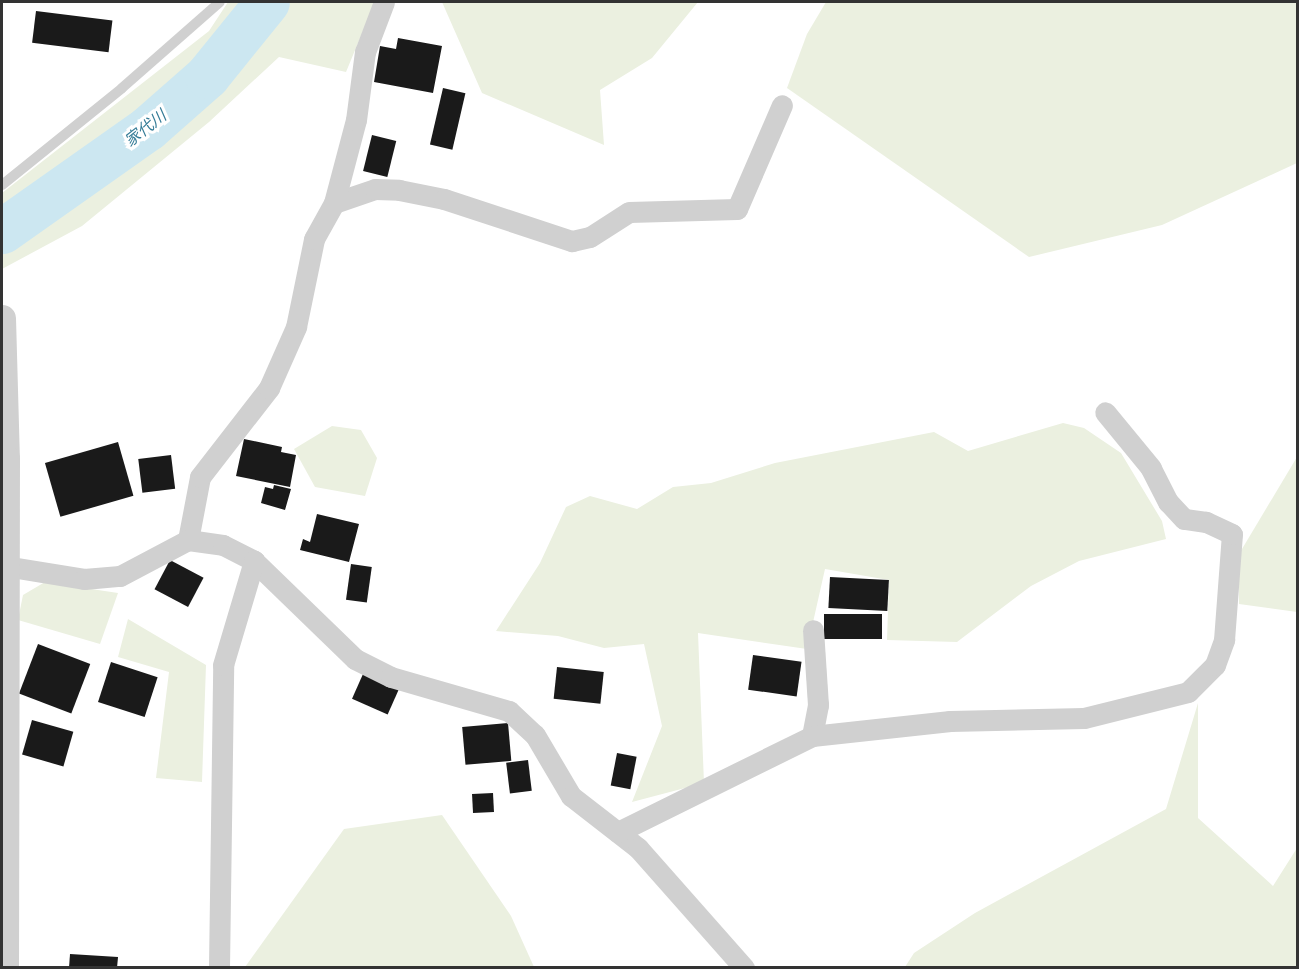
<!DOCTYPE html>
<meta charset="utf-8">
<style>
body{margin:0}
#map{position:relative;width:1299px;height:969px;overflow:hidden;background:#fff;font-family:Ubuntu,"Noto Sans JP",sans-serif}
div>[style]{position:absolute}
[style*='--x']{left:calc(var(--x)*1px);top:calc(var(--y)*1px);width:calc(var(--w)*1px);rotate:calc(var(--a)*1deg)}
.green>*{inset:0;background:#ebf0e0}
.river>*{height:45px;margin:-22.5px;padding:0 22.5px;transform-origin:22.5px;border-radius:22.5px;background:#cce7f1}
.building>*{inset:0;background:#1a1a1a;transform-origin:0 0}
.service>*{height:10px;margin:-5px;padding:0 5px;transform-origin:5px;border-radius:5px;background:#d0d0d0}
.minor>*{height:21px;margin:-10.5px;padding:0 10.5px;transform-origin:10.5px;border-radius:10.5px;background:#d0d0d0}
.tertiary>*{height:27px;margin:-13.5px;padding:0 13.5px;transform-origin:13.5px;border-radius:13.5px;background:#d0d0d0}
span{translate:-50% -50%;white-space:nowrap;text-align:center;line-height:1.15;-webkit-text-stroke:6px #fff;paint-order:stroke}
.water-label{font-size:16px;color:#357c97;font-style:italic}
.frame{position:absolute;inset:0;border:3px solid #333;pointer-events:none}
</style>
<div id="map">
<div class="green">
<div style="clip-path:polygon(228px 2px,375px 2px,346px 72px,279px 57px,209px 122px,82px 226px,2px 269px,2px 193px,209px 31px)"></div>
<div style="clip-path:polygon(442px 2px,698px 2px,652px 58px,600px 90px,604px 145px,482px 93px)"></div>
<div style="clip-path:polygon(826px 2px,1297px 2px,1297px 163px,1162px 225px,1029px 257px,787px 88px,807px 34px)"></div>
<div style="clip-path:polygon(1063px 423px,1084px 428px,1121px 453px,1162px 521px,1166px 539px,1079px 561px,1031px 586px,957px 642px,887px 640px,889px 580px,825px 569px,807px 649px,698px 633px,704px 783px,632px 802px,662px 726px,644px 644px,604px 648px,558px 636px,496px 631px,540px 563px,566px 507px,590px 496px,637px 509px,673px 487px,711px 483px,775px 463px,934px 432px,968px 451px)"></div>
<div style="clip-path:polygon(332px 426px,361px 430px,377px 458px,365px 496px,315px 487px,294px 449px)"></div>
<div style="clip-path:polygon(1297px 457px,1297px 612px,1239px 604px,1239px 554px)"></div>
<div style="clip-path:polygon(45px 582px,118px 593px,100px 644px,18px 620px,23px 595px)"></div>
<div style="clip-path:polygon(128px 619px,206px 665px,202px 782px,156px 778px,169px 672px,118px 657px)"></div>
<div style="clip-path:polygon(1198px 703px,1198px 818px,1273px 886px,1297px 848px,1297px 967px,905px 967px,914px 953px,975px 913px,1166px 809px)"></div>
<div style="clip-path:polygon(442px 815px,511px 916px,534px 967px,245px 967px,344px 829px)"></div>
</div>
<div class="river">
<div style="--x:2;--y:231;--w:179;--a:-35.2"></div>
<div style="--x:148;--y:128;--w:79;--a:-41.4"></div>
<div style="--x:207;--y:76;--w:95;--a:-51"></div>
</div>
<div class="building">
<div style="left:36px;top:11px;width:77px;height:32px;rotate:7deg"></div>
<div style="clip-path:polygon(398px 38px,442px 46px,433px 93px,374px 82px,380px 46px,396px 49px)"></div>
<div style="left:443px;top:88px;width:23px;height:58px;rotate:13deg"></div>
<div style="left:372px;top:135px;width:25px;height:37px;rotate:14deg"></div>
<div style="clip-path:polygon(244px 439px,282px 447px,281px 452px,296px 455px,290px 487px,236px 476px)"></div>
<div style="left:118px;top:442px;width:56px;height:76px;rotate:74deg"></div>
<div style="left:171px;top:455px;width:34px;height:33px;rotate:83deg"></div>
<div style="clip-path:polygon(274px 485px,291px 489px,285px 510px,261px 503px,265px 487px,273px 489px)"></div>
<div style="clip-path:polygon(317px 514px,359px 524px,349px 562px,300px 550px,303px 539px,310px 542px)"></div>
<div style="left:170px;top:560px;width:38px;height:33px;rotate:28deg"></div>
<div style="left:351px;top:564px;width:21px;height:36px;rotate:8deg"></div>
<div style="left:830px;top:577px;width:59px;height:31px;rotate:3deg"></div>
<div style="left:824px;top:614px;width:58px;height:25px"></div>
<div style="left:38px;top:644px;width:56px;height:53px;rotate:21deg"></div>
<div style="left:753px;top:655px;width:49px;height:35px;rotate:8deg"></div>
<div style="left:111px;top:662px;width:49px;height:42px;rotate:18deg"></div>
<div style="left:557px;top:667px;width:47px;height:32px;rotate:6deg"></div>
<div style="left:363px;top:674px;width:39px;height:27px;rotate:24deg"></div>
<div style="left:32px;top:720px;width:43px;height:36px;rotate:16deg"></div>
<div style="left:508px;top:723px;width:38px;height:46px;rotate:85deg"></div>
<div style="left:617px;top:753px;width:20px;height:33px;rotate:11deg"></div>
<div style="left:528px;top:760px;width:31px;height:22px;rotate:83deg"></div>
<div style="left:493px;top:793px;width:19px;height:21px;rotate:87deg"></div>
<div style="clip-path:polygon(70px 954px,118px 957px,117px 968px,69px 968px)"></div>
</div>
<div class="service">
<div style="--x:2;--y:185;--w:154;--a:-38.9"></div>
<div style="--x:122;--y:88;--w:130;--a:-41.3"></div>
</div>
<div class="minor">
<div style="--x:334;--y:203;--w:43;--a:-18.9"></div>
<div style="--x:375;--y:189;--w:24;--a:2"></div>
<div style="--x:399;--y:190;--w:46;--a:11.3"></div>
<div style="--x:444;--y:199;--w:135;--a:18.2"></div>
<div style="--x:572;--y:241;--w:18;--a:-13"></div>
<div style="--x:590;--y:237;--w:46;--a:-32.7"></div>
<div style="--x:629;--y:212;--w:108;--a:-1.6"></div>
<div style="--x:737;--y:209;--w:113;--a:-66.6"></div>
<div style="--x:188;--y:540;--w:64;--a:-79.2"></div>
<div style="--x:200;--y:477;--w:113;--a:-52.2"></div>
<div style="--x:269;--y:388;--w:67;--a:-66.1"></div>
<div style="--x:296;--y:327;--w:90;--a:-78.4"></div>
<div style="--x:314;--y:239;--w:41;--a:-60.9"></div>
<div style="--x:334;--y:203;--w:86;--a:-75.2"></div>
<div style="--x:356;--y:120;--w:69;--a:-82.5"></div>
<div style="--x:365;--y:52;--w:53;--a:-69.2"></div>
<div style="--x:5;--y:566;--w:80;--a:9.3"></div>
<div style="--x:84;--y:579;--w:36;--a:-5"></div>
<div style="--x:120;--y:576;--w:77;--a:-27.9"></div>
<div style="--x:188;--y:540;--w:35;--a:8"></div>
<div style="--x:223;--y:545;--w:35;--a:27"></div>
<div style="--x:254;--y:561;--w:141;--a:44.1"></div>
<div style="--x:355;--y:659;--w:40;--a:26.6"></div>
<div style="--x:391;--y:677;--w:123;--a:16.1"></div>
<div style="--x:509;--y:711;--w:35;--a:43"></div>
<div style="--x:535;--y:735;--w:71;--a:59.5"></div>
<div style="--x:571;--y:796;--w:85;--a:37.8"></div>
<div style="--x:638;--y:848;--w:160;--a:48.5"></div>
<div style="--x:812;--y:736;--w:32;--a:-79"></div>
<div style="--x:818;--y:705;--w:75;--a:-93.8"></div>
<div style="--x:618;--y:832;--w:216;--a:-26.3"></div>
<div style="--x:812;--y:736;--w:139;--a:-6.2"></div>
<div style="--x:950;--y:721;--w:134;--a:-1.3"></div>
<div style="--x:1084;--y:718;--w:107;--a:-14"></div>
<div style="--x:1188;--y:692;--w:38;--a:-45"></div>
<div style="--x:1215;--y:665;--w:27;--a:-70"></div>
<div style="--x:1224;--y:640;--w:106;--a:-85.7"></div>
<div style="--x:1232;--y:534;--w:29;--a:-155"></div>
<div style="--x:1206;--y:522;--w:22;--a:-172"></div>
<div style="--x:1184;--y:519;--w:23;--a:-133"></div>
<div style="--x:1168;--y:502;--w:38;--a:-117"></div>
<div style="--x:1151;--y:468;--w:72;--a:-129.4"></div>
<div style="--x:219;--y:968;--w:303;--a:-89.2"></div>
<div style="--x:223;--y:665;--w:109;--a:-73.4"></div>
</div>
<div class="tertiary">
<div style="--x:2;--y:318;--w:140;--a:88.4"></div>
<div style="--x:6;--y:458;--w:510;--a:90.11"></div>
</div>
<div class="water-label">
<span style="left:145px;top:128px;rotate:-38deg">家代川</span>
</div>
<div class="frame"></div>
</div>
